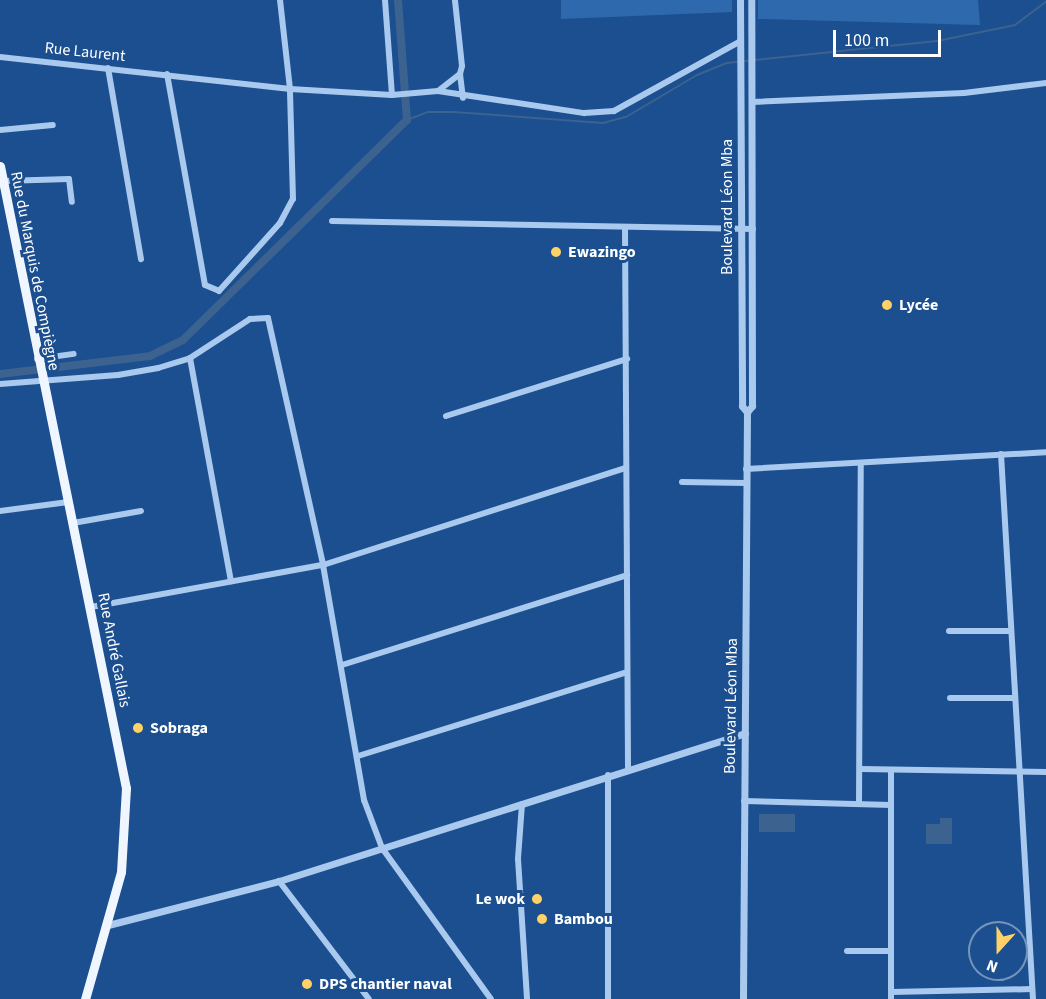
<!DOCTYPE html>
<meta charset="utf-8">
<style>
body{margin:0}
#map{position:relative;width:1046px;height:999px;overflow:hidden;background:#1b4f8f;font-family:"Source Sans 3",sans-serif}
div>[style]{position:absolute}
[style*='--x']{left:calc(var(--x)*1px);top:calc(var(--y)*1px);width:calc(var(--w)*1px);rotate:calc(var(--a)*1deg)}
.green>*{inset:0;background:#2e69ad}
.water>*{inset:0;background:#3c6290;transform-origin:0 0}
.stream>*{height:2px;margin:-1px;padding:0 1px;transform-origin:1px;border-radius:1px;background:#3c6290}
.canal>*{height:8px;margin:-4px;padding:0 4px;transform-origin:4px;border-radius:4px;background:#3c6290}
.minor>*{height:6px;margin:-3px;padding:0 3px;transform-origin:3px;border-radius:3px;background:#a9c9ee}
.tertiary>*{height:7px;margin:-3.5px;padding:0 3.5px;transform-origin:3.5px;border-radius:3.5px;background:#a9c9ee}
.primary>*{height:9px;margin:-4.5px;padding:0 4.5px;transform-origin:4.5px;border-radius:4.5px;background:#f0f6ff}
.dots>*{width:16px;height:16px;translate:-50% -50%;box-sizing:border-box;border:3px solid #1b4f8f;border-radius:50%}
span{translate:-50% -50%;white-space:nowrap;text-align:center;line-height:1.15;-webkit-text-stroke:6px #1b4f8f;paint-order:stroke}
.street-label{font-size:16px;color:#fff}
.poi-label{font-size:16px;color:#fff;font-weight:700}
.left{translate:0 -50%;text-align:left}
.right{translate:-100% -50%;text-align:right}
.north{position:absolute;left:968px;top:921px;width:60px;height:60px;box-sizing:border-box;background:#1b4f8f;border:2px solid #7695bc;border-radius:50%;rotate:201deg;font-size:16px;font-weight:700;line-height:24px;text-align:center;color:#fff}
.north::after{content:'';display:block;margin:auto;width:21px;height:27px;background:#ffd166;clip-path:polygon(50% 0,100% 100%,50% 72%,0 100%)}
.scale{position:absolute;left:833px;top:30px;width:108px;height:27px;box-sizing:border-box;border:3px solid #fff;border-top:0;padding-left:8px;font-size:18px;line-height:21px;white-space:nowrap;color:#fff;-webkit-text-stroke:4px #1b4f8f;paint-order:stroke}
</style>
<div id="map">
<div class="green">
<div style="clip-path:polygon(561px 0,732px 0,732px 12px,561px 19px)"></div>
<div style="clip-path:polygon(758px 0,978px 0,980px 25px,758px 19px)"></div>
</div>
<div class="water">
<div style="left:759px;top:814px;width:36px;height:18px"></div>
<div style="clip-path:polygon(940px 818px,952px 818px,952px 844px,926px 844px,926px 824px,940px 824px)"></div>
</div>
<div class="stream">
<div style="--x:407;--y:120;--w:22;--a:-21"></div>
<div style="--x:428;--y:112;--w:26;--a:0"></div>
<div style="--x:454;--y:112;--w:149;--a:4.2"></div>
<div style="--x:603;--y:123;--w:24;--a:-15"></div>
<div style="--x:626;--y:117;--w:82;--a:-30.6"></div>
<div style="--x:697;--y:75;--w:32;--a:-22"></div>
<div style="--x:727;--y:63;--w:211;--a:-6"></div>
<div style="--x:937;--y:41;--w:80;--a:-11.6"></div>
<div style="--x:1015;--y:25;--w:39;--a:-37"></div>
</div>
<div class="canal">
<div style="--x:0;--y:374;--w:151;--a:-6.8"></div>
<div style="--x:150;--y:356;--w:37;--a:-26"></div>
<div style="--x:183;--y:340;--w:314;--a:-44.5"></div>
<div style="--x:407;--y:120;--w:120;--a:-94.3"></div>
</div>
<div class="minor">
<div style="--x:385;--y:0;--w:95;--a:85.8"></div>
<div style="--x:0;--y:57;--w:292;--a:6.3"></div>
<div style="--x:290;--y:89;--w:102;--a:3.4"></div>
<div style="--x:392;--y:95;--w:46;--a:-5"></div>
<div style="--x:438;--y:91;--w:28;--a:-38"></div>
<div style="--x:460;--y:74;--w:8;--a:-76"></div>
<div style="--x:462;--y:66;--w:66;--a:-96.1"></div>
<div style="--x:108;--y:68;--w:194;--a:80.2"></div>
<div style="--x:167;--y:74;--w:214;--a:79.8"></div>
<div style="--x:205;--y:285;--w:15;--a:23"></div>
<div style="--x:219;--y:291;--w:91;--a:-48.1"></div>
<div style="--x:280;--y:223;--w:27;--a:-62"></div>
<div style="--x:293;--y:199;--w:110;--a:-91.6"></div>
<div style="--x:290;--y:89;--w:90;--a:-96.4"></div>
<div style="--x:460;--y:74;--w:24;--a:83"></div>
<div style="--x:438;--y:91;--w:148;--a:8.6"></div>
<div style="--x:584;--y:113;--w:30;--a:-4"></div>
<div style="--x:614;--y:111;--w:143;--a:-28.9"></div>
<div style="--x:752;--y:102;--w:212;--a:-2.4"></div>
<div style="--x:964;--y:93;--w:83;--a:-7"></div>
<div style="--x:0;--y:130;--w:53;--a:-5.4"></div>
<div style="--x:3;--y:181;--w:66;--a:-1.7"></div>
<div style="--x:69;--y:179;--w:23;--a:83"></div>
<div style="--x:332;--y:221;--w:421;--a:1.1"></div>
<div style="--x:625;--y:227;--w:541;--a:89.68"></div>
<div style="--x:190;--y:358;--w:227;--a:79.6"></div>
<div style="--x:37;--y:359;--w:37;--a:-8"></div>
<div style="--x:0;--y:384;--w:118;--a:-4.4"></div>
<div style="--x:118;--y:375;--w:41;--a:-9.9"></div>
<div style="--x:158;--y:368;--w:34;--a:-17"></div>
<div style="--x:190;--y:358;--w:72;--a:-33"></div>
<div style="--x:250;--y:319;--w:18;--a:-3"></div>
<div style="--x:268;--y:318;--w:253;--a:77.4"></div>
<div style="--x:323;--y:565;--w:239;--a:80.1"></div>
<div style="--x:364;--y:800;--w:51;--a:69.4"></div>
<div style="--x:382;--y:848;--w:186;--a:54.2"></div>
<div style="--x:446;--y:416;--w:190;--a:-17.5"></div>
<div style="--x:1001;--y:454;--w:546;--a:86.64"></div>
<div style="--x:746;--y:469;--w:300;--a:-3.2"></div>
<div style="--x:682;--y:482;--w:64;--a:0.9"></div>
<div style="--x:0;--y:511;--w:69;--a:-7.5"></div>
<div style="--x:73;--y:523;--w:69;--a:-10"></div>
<div style="--x:91;--y:607;--w:236;--a:-10.3"></div>
<div style="--x:323;--y:565;--w:318;--a:-17.8"></div>
<div style="--x:949;--y:631;--w:61;--a:0"></div>
<div style="--x:342;--y:665;--w:299;--a:-17.5"></div>
<div style="--x:950;--y:698;--w:64;--a:0"></div>
<div style="--x:358;--y:756;--w:280;--a:-17.3"></div>
<div style="--x:861;--y:769;--w:185;--a:0.9"></div>
<div style="--x:608;--y:775;--w:224;--a:90"></div>
<div style="--x:744;--y:801;--w:147;--a:1.6"></div>
<div style="--x:859;--y:803;--w:339;--a:-89.7"></div>
<div style="--x:522;--y:804;--w:55;--a:94.2"></div>
<div style="--x:518;--y:859;--w:140;--a:86.3"></div>
<div style="--x:279;--y:881;--w:148;--a:52.7"></div>
<div style="--x:847;--y:951;--w:44;--a:0"></div>
<div style="--x:891;--y:992;--w:141;--a:-1.2"></div>
<div style="--x:891;--y:999;--w:229;--a:-90"></div>
</div>
<div class="tertiary">
<div style="--x:740;--y:0;--w:406;--a:89.7"></div>
<div style="--x:742;--y:406;--w:8;--a:50"></div>
<div style="--x:108;--y:925;--w:177;--a:-14.4"></div>
<div style="--x:279;--y:881;--w:489;--a:-17.6"></div>
<div style="--x:743;--y:999;--w:587;--a:-89.61"></div>
<div style="--x:747;--y:412;--w:8;--a:-50"></div>
<div style="--x:752;--y:406;--w:406;--a:-90.1"></div>
</div>
<div class="primary">
<div style="--x:0;--y:166;--w:635;--a:78.55"></div>
<div style="--x:126;--y:788;--w:84;--a:93.4"></div>
<div style="--x:121;--y:872;--w:132;--a:105.8"></div>
</div>
<div class="dots">
<div style="left:556px;top:252px;background:#ffd166"></div>
<div style="left:887px;top:305px;background:#ffd166"></div>
<div style="left:138px;top:728px;background:#ffd166"></div>
<div style="left:537px;top:899px;background:#ffd166"></div>
<div style="left:542px;top:919px;background:#ffd166"></div>
<div style="left:307px;top:984px;background:#ffd166"></div>
</div>
<div class="street-label">
<span style="left:85px;top:52px;rotate:6deg">Rue Laurent</span>
<span style="left:727px;top:207px;rotate:-90deg">Boulevard Léon Mba</span>
<span style="left:35px;top:271px;rotate:79deg">Rue du Marquis de Compiègne</span>
<span style="left:114px;top:650px;rotate:79deg">Rue André Gallais</span>
<span style="left:731px;top:706px;rotate:-89deg">Boulevard Léon Mba</span>
</div>
<div class="poi-label">
<span class="left" style="left:568px;top:252px">Ewazingo</span>
<span class="left" style="left:899px;top:305px">Lycée</span>
<span class="left" style="left:150px;top:728px">Sobraga</span>
<span class="right" style="left:525px;top:899px">Le wok</span>
<span class="left" style="left:554px;top:919px">Bambou</span>
<span class="left" style="left:319px;top:984px">DPS chantier naval</span>
</div>
<div class="north">N</div>
<div class="scale">100 m</div>
</div>
